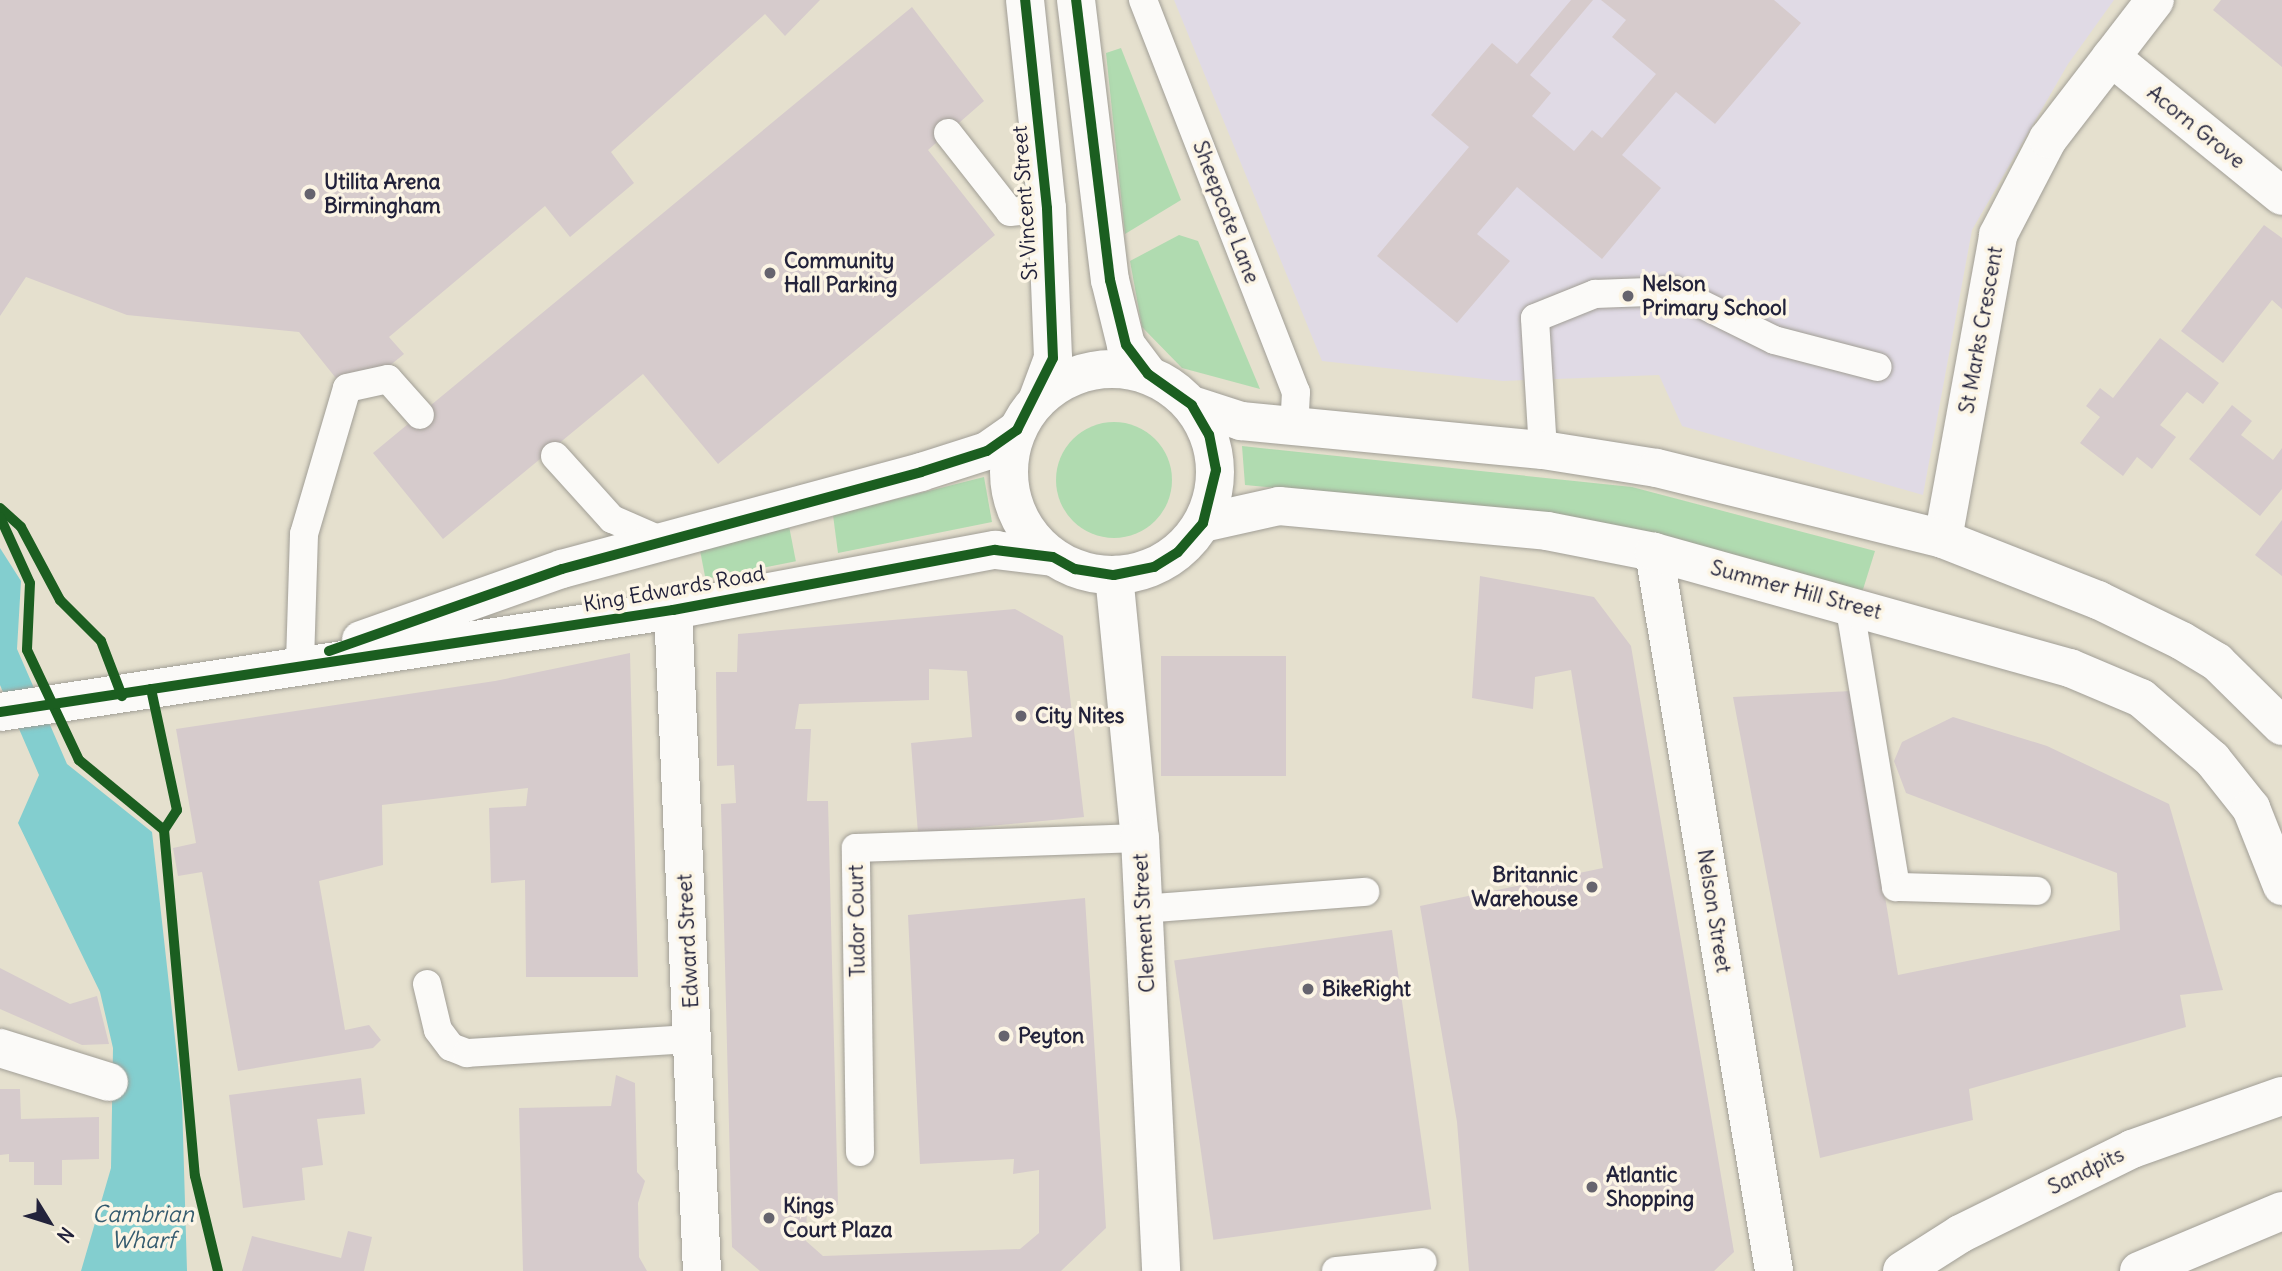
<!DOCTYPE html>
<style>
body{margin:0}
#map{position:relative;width:2282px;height:1271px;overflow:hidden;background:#e5e0ce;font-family:Delius,sans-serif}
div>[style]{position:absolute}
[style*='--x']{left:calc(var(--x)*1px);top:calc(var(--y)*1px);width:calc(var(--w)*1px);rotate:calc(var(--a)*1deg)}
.built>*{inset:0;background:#e0dae5}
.green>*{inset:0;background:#b0dbb0;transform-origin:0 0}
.round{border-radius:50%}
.water>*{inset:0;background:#83cecf}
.building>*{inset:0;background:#d6cbcc;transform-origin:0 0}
.roads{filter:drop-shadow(0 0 2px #a19e96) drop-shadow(0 0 2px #a19e96)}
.lane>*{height:28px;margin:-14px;padding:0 14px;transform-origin:14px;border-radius:14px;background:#fbfaf8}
.street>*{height:38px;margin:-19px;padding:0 19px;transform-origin:19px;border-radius:19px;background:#fbfaf8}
.secondary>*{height:38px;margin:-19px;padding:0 19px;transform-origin:19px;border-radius:19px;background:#fbfaf8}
.secondary>.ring{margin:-19px;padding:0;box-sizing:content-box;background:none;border:38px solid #fbfaf8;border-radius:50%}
.cycleway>*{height:10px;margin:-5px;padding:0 5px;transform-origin:5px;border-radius:5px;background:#1b5e20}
.dots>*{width:19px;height:19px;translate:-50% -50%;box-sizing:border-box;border:4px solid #fcf5e5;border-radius:50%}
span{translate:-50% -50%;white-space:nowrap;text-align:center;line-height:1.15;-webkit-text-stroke:7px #fcf5e5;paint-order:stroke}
.street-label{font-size:21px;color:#22223b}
.poi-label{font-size:21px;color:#22223b;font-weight:700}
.left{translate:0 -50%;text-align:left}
.right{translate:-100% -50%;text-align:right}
.water-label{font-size:23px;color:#355b6f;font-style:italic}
.north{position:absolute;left:14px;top:1187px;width:70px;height:70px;-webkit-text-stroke:5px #fcf5e5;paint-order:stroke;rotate:128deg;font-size:19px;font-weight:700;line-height:28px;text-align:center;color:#22223b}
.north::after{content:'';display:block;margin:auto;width:24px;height:32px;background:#22223b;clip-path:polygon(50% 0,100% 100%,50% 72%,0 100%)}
</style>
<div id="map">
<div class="built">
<div style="clip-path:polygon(1174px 0,2114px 0,2068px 64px,1972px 230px,1923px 495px,1682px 426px,1659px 375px,1503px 381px,1322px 361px)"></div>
</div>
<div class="green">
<div style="clip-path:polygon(1121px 48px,1181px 200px,1125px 234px,1106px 53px)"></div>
<div style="clip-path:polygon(1179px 235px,1198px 241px,1260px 389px,1182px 368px,1142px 327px,1130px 261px)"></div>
<div class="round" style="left:1056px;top:422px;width:116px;height:116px"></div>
<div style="clip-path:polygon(1242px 446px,1632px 487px,1875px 551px,1860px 599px,1413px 501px,1245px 485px)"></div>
<div style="clip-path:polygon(984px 477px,992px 522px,838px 553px,833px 515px)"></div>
<div style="left:789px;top:526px;width:36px;height:92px;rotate:79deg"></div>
</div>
<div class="water">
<div style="clip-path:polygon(0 548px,21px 581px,17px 649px,67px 764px,152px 832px,182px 1101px,187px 1271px,81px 1271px,111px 1168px,113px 1048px,100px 992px,18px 823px,39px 775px,0 685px)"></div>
</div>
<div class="building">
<div style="clip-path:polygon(0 0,820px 0,785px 36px,765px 14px,611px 152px,634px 183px,570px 237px,545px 206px,389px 337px,404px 354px,351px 397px,299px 332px,127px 315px,26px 277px,0 316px)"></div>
<div style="clip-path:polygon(1571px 0,1593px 0,1530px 75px,1551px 93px,1532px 116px,1574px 151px,1592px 130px,1602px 138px,1656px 74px,1612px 37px,1626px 20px,1601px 0,1774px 0,1801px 23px,1715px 124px,1676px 92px,1622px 155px,1661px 188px,1602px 259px,1517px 187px,1477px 234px,1510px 261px,1457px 323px,1377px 256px,1469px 147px,1431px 115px,1492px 43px,1517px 64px)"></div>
<div style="clip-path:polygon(2221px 0,2282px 0,2282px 67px,2213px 10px)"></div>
<div style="clip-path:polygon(912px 7px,984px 101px,928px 150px,995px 235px,718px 464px,643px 374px,443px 539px,373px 453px)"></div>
<div style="clip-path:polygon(2264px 225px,2282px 238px,2282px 309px,2272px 300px,2223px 363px,2181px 331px)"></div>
<div style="clip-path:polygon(2160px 338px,2219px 383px,2203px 404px,2187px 392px,2160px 425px,2176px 437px,2152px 469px,2137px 457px,2123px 476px,2080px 443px,2100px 417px,2086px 406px,2100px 388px,2113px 398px)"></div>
<div style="clip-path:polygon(2232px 405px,2252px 421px,2241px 435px,2273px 460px,2282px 448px,2282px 489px,2260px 516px,2189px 459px)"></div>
<div style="clip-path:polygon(2282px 520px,2282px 576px,2255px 555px)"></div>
<div style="clip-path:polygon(1480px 576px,1594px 597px,1631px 646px,1734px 1252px,1714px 1271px,1469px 1271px,1457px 1122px,1420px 906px,1603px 868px,1571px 670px,1535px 677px,1533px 709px,1472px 698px)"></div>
<div style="clip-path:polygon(1015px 609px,1063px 636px,1084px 817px,918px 833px,911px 743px,972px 737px,967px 671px,929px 669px,929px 700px,799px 704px,795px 729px,811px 729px,807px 801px,828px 801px,838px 1205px,807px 1206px,806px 1241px,823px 1256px,1020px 1249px,1039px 1233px,1039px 1170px,1013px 1174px,1014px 1159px,920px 1164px,908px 915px,1085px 898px,1106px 1228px,1061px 1271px,760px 1271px,732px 1247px,721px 804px,736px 803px,734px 765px,717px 766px,716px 672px,737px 672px,738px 634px)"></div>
<div style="clip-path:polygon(630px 653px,638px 977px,526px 977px,525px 880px,491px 883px,489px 808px,526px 806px,528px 788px,382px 805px,383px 865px,319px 881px,345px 1030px,369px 1025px,381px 1040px,373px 1048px,238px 1071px,202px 872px,178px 876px,173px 848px,196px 843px,176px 729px,495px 681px)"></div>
<div style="left:1286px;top:656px;width:120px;height:125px;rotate:90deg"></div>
<div style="clip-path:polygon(1851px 691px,1898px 975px,2120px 930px,2117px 873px,1906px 793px,1894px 761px,1902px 742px,1953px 717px,2047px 746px,2169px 804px,2223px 990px,2180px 995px,2186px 1027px,1969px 1089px,1973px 1120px,1820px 1158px,1733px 697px)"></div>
<div style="left:1392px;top:930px;width:282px;height:220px;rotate:82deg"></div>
<div style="clip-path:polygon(0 968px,70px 1004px,97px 996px,109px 1044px,82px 1045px,0 1009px)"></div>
<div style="clip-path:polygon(616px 1075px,635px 1083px,637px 1172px,645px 1181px,638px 1203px,639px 1257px,647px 1271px,523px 1271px,519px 1108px,611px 1106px)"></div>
<div style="clip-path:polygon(361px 1078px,365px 1114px,317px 1119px,323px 1165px,302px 1168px,305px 1200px,243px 1208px,229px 1095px)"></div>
<div style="clip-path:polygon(0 1089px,20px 1089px,21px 1119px,99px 1117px,99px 1159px,62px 1160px,62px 1185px,34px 1185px,34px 1162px,9px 1162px,9px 1154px,0 1155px)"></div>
<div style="clip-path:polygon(348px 1231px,372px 1237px,364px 1271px,242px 1271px,252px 1236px,341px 1258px)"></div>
</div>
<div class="roads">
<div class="lane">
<div style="--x:1143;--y:0;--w:421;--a:68.7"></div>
<div style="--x:1296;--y:392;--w:34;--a:93"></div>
<div style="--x:948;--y:133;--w:100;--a:51.9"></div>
<div style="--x:1010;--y:212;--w:37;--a:-6"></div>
<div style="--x:1543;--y:450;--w:132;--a:-93.5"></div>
<div style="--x:1535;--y:318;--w:65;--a:-21.8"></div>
<div style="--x:1595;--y:294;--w:80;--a:-2.1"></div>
<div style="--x:1675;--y:291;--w:110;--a:26.3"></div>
<div style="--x:1774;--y:340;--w:107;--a:14.6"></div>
<div style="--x:555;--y:456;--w:85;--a:47.9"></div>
<div style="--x:612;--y:519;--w:55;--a:23.7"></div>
<div style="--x:1849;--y:603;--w:288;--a:80.6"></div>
<div style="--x:1896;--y:887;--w:141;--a:1.6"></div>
<div style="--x:300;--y:662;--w:128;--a:-88.2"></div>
<div style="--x:304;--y:534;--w:152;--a:-73.6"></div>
<div style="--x:347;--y:388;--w:42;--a:-12.4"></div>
<div style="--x:388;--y:379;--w:48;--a:48.4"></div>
<div style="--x:1143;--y:909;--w:223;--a:-4.4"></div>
<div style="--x:427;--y:984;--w:47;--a:76.6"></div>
<div style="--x:438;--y:1030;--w:21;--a:53"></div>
<div style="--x:451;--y:1047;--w:17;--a:21"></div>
<div style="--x:467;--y:1053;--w:225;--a:-3.6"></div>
<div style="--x:860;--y:1152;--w:304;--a:-90.8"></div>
<div style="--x:856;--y:848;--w:284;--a:-2"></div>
<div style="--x:1336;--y:1271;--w:87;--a:-5.9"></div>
</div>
<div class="street">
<div style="--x:2111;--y:57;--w:220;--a:39.1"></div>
<div style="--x:1943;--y:539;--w:309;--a:-79.7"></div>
<div style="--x:1998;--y:235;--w:108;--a:-62.5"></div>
<div style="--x:2048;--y:139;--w:175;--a:-52.4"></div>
<div style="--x:1654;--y:552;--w:729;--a:80.52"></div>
<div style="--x:1114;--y:575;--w:264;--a:84.4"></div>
<div style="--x:1140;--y:838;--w:434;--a:87.2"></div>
<div style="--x:673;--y:610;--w:662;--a:87.49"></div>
<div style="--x:361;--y:640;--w:213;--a:-19.5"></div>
<div style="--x:562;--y:569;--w:372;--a:-15.1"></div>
<div style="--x:921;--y:472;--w:69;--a:-17.7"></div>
<div style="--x:987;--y:451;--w:37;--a:-35"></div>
<div style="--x:0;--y:712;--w:681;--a:-8.62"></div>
<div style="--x:673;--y:610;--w:328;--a:-10.6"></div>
<div style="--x:995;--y:550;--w:58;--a:6.9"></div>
<div style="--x:0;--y:1048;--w:114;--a:17.3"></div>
</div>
<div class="secondary">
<div style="--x:1025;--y:0;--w:209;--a:84"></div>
<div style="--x:1047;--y:208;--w:150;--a:87.7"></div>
<div style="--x:1053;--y:358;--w:46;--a:110.4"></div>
<div style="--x:1076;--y:0;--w:282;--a:83.1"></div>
<div style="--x:1110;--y:280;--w:67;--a:76.2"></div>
<div style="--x:1126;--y:345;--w:36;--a:53"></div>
<div class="ring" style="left:1009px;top:369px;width:168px;height:168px"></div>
<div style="--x:1192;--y:405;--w:52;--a:18.1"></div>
<div style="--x:1241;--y:421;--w:303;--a:5.5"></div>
<div style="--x:1543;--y:450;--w:115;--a:9"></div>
<div style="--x:1657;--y:468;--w:295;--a:13.9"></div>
<div style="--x:1943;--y:539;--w:167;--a:21.5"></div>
<div style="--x:2098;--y:600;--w:93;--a:26"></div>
<div style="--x:2182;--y:641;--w:41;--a:31"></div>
<div style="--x:2217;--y:662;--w:91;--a:44.6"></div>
<div style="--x:1203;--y:523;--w:78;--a:-12.6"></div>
<div style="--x:1279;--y:506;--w:269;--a:5.3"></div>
<div style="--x:1547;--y:531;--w:109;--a:11.1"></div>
<div style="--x:1654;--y:552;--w:432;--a:15.6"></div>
<div style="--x:2070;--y:668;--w:77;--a:22.9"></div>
<div style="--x:2141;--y:698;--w:94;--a:40.7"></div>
<div style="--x:2212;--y:759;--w:63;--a:51.5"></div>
<div style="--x:2251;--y:808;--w:84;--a:68.3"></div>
<div style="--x:1902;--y:1271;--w:69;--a:-32.5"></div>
<div style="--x:1960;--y:1234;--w:192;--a:-26.3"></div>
<div style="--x:2132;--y:1149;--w:159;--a:-19.5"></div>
<div style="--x:2139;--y:1271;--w:155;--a:-22.8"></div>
</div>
</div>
<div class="cycleway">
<div style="--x:0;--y:508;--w:28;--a:42"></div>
<div style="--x:21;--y:527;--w:83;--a:61.9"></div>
<div style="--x:60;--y:600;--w:58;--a:45"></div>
<div style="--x:101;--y:641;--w:59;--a:69.1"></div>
<div style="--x:0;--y:517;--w:72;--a:65.6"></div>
<div style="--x:30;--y:583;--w:67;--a:92.6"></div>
<div style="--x:27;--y:650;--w:122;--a:64.7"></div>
<div style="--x:79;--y:760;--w:110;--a:39.5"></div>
<div style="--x:164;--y:830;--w:347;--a:84.9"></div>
<div style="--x:195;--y:1176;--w:98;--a:76.4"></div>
<div style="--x:329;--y:651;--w:247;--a:-19.4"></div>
<div style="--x:562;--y:569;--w:372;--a:-15.1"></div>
<div style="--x:921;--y:472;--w:69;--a:-17.7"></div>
<div style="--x:987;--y:451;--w:37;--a:-35"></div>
<div style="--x:1017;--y:430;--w:80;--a:-63.4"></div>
<div style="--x:1053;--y:358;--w:150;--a:-92.3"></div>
<div style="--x:1047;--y:208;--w:209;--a:-96"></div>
<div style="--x:151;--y:689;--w:124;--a:77.9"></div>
<div style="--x:177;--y:810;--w:24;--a:123"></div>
<div style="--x:0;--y:712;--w:681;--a:-8.62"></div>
<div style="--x:673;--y:610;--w:328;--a:-10.6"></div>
<div style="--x:995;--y:550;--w:58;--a:6.9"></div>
<div style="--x:1053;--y:557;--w:25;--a:29"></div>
<div style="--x:1075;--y:569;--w:39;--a:9"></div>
<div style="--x:1114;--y:575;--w:41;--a:-11.3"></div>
<div style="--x:1154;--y:567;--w:28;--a:-32"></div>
<div style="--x:1178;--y:552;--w:38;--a:-49"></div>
<div style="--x:1203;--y:523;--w:55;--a:-76.2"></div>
<div style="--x:1216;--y:470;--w:36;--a:-101"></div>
<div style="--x:1209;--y:435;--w:34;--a:-120"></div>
<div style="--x:1192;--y:405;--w:54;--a:-144.8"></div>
<div style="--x:1148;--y:374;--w:36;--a:-127"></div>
<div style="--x:1126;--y:345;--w:67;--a:-103.8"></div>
<div style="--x:1110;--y:280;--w:282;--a:-96.9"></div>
</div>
<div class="dots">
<div style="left:310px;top:194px;background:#66646e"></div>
<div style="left:770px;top:273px;background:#66646e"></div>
<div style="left:1628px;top:296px;background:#66646e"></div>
<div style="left:1021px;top:716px;background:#66646e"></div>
<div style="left:1592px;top:887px;background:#66646e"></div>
<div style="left:1308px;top:989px;background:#66646e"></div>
<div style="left:1004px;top:1036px;background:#66646e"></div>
<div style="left:1592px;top:1187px;background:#66646e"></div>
<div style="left:769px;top:1218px;background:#66646e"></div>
</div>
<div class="street-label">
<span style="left:2196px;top:127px;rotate:39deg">Acorn Grove</span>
<span style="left:1025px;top:203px;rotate:-94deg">St Vincent Street</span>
<span style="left:1226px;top:212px;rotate:69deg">Sheepcote Lane</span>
<span style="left:1981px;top:330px;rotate:-80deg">St Marks Crescent</span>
<span style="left:674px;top:589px;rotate:-10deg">King Edwards Road</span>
<span style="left:1796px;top:590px;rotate:15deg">Summer Hill Street</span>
<span style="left:1714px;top:911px;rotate:81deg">Nelson Street</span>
<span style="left:857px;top:921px;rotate:-91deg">Tudor Court</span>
<span style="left:1144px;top:923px;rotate:-93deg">Clement Street</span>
<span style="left:688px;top:941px;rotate:-93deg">Edward Street</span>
<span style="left:2086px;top:1171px;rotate:-26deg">Sandpits</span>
</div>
<div class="poi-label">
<span class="left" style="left:324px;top:194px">Utilita Arena<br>Birmingham</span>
<span class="left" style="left:784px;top:273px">Community<br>Hall Parking</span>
<span class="left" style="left:1642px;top:296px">Nelson<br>Primary School</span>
<span class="left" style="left:1035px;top:716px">City Nites</span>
<span class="right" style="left:1578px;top:887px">Britannic<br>Warehouse</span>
<span class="left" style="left:1322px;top:989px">BikeRight</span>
<span class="left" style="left:1018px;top:1036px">Peyton</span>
<span class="left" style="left:1606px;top:1187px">Atlantic<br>Shopping</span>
<span class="left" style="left:783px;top:1218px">Kings<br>Court Plaza</span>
</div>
<div class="water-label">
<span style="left:143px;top:1227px">Cambrian<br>Wharf</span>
</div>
<div class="north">N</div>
</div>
